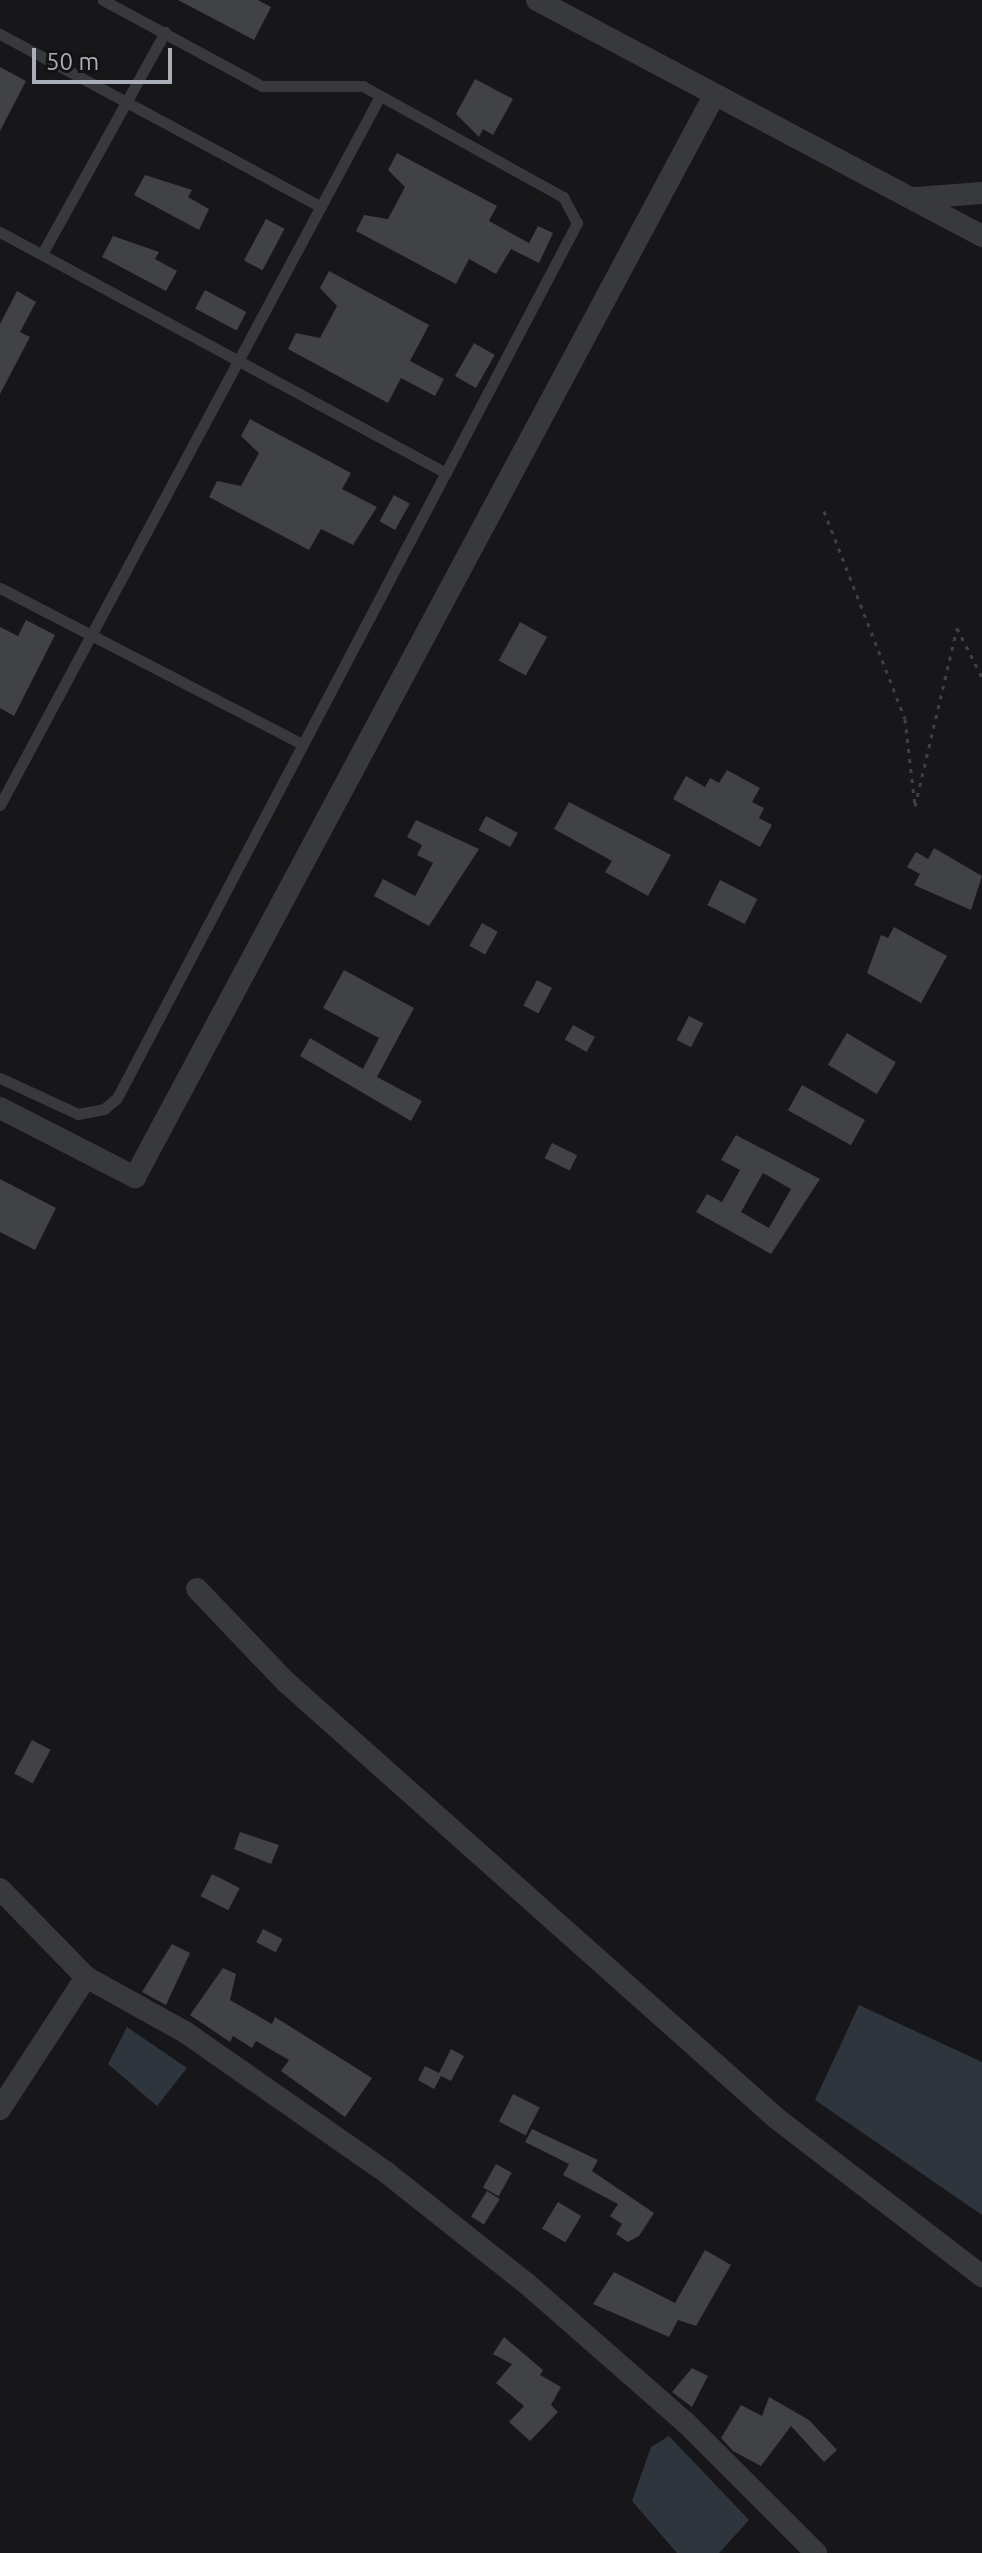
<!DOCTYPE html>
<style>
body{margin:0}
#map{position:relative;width:982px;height:2553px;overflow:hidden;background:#171719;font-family:Ubuntu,sans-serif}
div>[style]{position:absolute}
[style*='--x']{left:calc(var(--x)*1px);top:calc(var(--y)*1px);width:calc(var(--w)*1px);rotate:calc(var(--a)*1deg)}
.water>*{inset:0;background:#2e353c}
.building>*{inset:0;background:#414246;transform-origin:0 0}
.path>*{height:3px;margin-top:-1.5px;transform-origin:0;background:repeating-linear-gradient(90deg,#3e4044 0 4px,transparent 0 10px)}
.lane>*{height:11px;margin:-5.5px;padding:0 5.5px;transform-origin:5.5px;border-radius:5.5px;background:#38393d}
.street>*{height:22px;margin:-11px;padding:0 11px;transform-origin:11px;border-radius:11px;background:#38393d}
span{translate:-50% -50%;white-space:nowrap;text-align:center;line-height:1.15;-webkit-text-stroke:6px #121214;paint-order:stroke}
.scale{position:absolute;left:32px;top:48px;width:140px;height:36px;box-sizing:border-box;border:4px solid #aaaeb8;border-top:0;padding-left:10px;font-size:24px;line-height:28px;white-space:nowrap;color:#aaaeb8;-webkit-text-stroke:6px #121214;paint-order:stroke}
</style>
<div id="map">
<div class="water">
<div style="clip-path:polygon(859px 2005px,982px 2062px,982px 2215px,815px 2100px)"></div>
<div style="clip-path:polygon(127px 2027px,187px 2068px,157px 2106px,108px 2064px)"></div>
<div style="clip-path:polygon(669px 2436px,749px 2520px,719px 2553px,677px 2553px,632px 2501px,651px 2447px)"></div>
</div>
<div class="building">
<div style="clip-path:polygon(178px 0,258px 0,271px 7px,254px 40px)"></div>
<div style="clip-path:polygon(0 67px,26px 81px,0 131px)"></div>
<div style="clip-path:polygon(475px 79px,513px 99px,493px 135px,483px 129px,479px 137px,456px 114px)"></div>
<div style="clip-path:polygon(397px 153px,497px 206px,489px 221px,529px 243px,538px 226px,553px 233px,539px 263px,511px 249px,496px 274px,469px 259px,456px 284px,356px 231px,364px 215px,388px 219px,405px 187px,388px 170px)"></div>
<div style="clip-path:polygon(145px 175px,192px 190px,188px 197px,209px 209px,199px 230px,134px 195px)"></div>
<div style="left:266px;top:219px;width:21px;height:47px;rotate:28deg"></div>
<div style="clip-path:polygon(113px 236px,159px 252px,155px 259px,177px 271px,166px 291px,102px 257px)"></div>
<div style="clip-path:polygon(329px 271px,429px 325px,410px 361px,444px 379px,435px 396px,401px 378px,388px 403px,288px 349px,296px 333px,320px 338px,337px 306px,320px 288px)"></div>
<div style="left:205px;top:290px;width:47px;height:21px;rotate:28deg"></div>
<div style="clip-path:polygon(17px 291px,36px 302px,20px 332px,30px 337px,0 394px,0 324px)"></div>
<div style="left:474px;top:343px;width:24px;height:38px;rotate:30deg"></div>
<div style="clip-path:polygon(250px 419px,351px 473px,342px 489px,377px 507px,353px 545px,321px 529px,309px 550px,209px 497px,217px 481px,241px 486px,259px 453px,241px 436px)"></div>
<div style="left:394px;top:495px;width:18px;height:30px;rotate:29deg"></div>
<div style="clip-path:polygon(26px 620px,55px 635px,14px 716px,0 708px,0 627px,18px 636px)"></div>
<div style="left:520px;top:622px;width:31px;height:44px;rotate:29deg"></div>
<div style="clip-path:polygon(727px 770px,760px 788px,752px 802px,764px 808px,759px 818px,772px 825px,760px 847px,673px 799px,686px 776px,705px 787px,710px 778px,719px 783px)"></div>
<div style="clip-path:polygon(569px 802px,671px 855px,648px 896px,605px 872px,612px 861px,554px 829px)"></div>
<div style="left:486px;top:816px;width:36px;height:16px;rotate:28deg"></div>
<div style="clip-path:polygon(416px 820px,479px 849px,429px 926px,374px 896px,383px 879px,415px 896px,433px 863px,417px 855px,422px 845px,407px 837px)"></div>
<div style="clip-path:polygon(934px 848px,982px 876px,971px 910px,914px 885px,920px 874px,907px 867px,916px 852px,928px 859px)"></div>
<div style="left:720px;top:880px;width:42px;height:28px;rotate:27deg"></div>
<div style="left:482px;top:923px;width:18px;height:26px;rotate:29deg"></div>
<div style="clip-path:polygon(894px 927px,947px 956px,921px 1003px,867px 973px,881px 935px,888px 938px)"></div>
<div style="clip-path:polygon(344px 970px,414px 1008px,377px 1077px,422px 1101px,411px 1121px,300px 1056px,310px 1038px,363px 1069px,379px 1038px,323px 1008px)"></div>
<div style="left:537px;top:980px;width:17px;height:29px;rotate:28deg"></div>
<div style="left:689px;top:1016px;width:16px;height:27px;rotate:27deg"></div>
<div style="left:573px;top:1025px;width:25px;height:17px;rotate:29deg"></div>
<div style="left:847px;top:1033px;width:57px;height:37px;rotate:31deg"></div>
<div style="left:802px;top:1085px;width:72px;height:29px;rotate:29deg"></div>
<div style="clip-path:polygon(evenodd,736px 1135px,820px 1179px,771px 1254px,696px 1212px,707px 1194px,722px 1202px,740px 1170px,721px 1160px,736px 1135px,763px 1173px,791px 1189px,769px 1228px,741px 1212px,763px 1173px)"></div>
<div style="left:552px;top:1143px;width:28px;height:17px;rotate:26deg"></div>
<div style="clip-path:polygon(0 1179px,56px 1208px,35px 1250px,0 1232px)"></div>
<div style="left:32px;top:1740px;width:21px;height:38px;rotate:28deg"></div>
<div style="clip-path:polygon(240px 1832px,279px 1845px,271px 1864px,234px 1849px)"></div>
<div style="left:212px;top:1874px;width:31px;height:25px;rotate:27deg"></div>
<div style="left:263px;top:1929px;width:22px;height:15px;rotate:27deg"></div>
<div style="clip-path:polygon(172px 1944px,190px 1953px,166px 2005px,142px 1992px)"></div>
<div style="clip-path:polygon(223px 1968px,236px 1974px,230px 2000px,272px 2024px,275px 2017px,372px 2078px,345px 2117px,281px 2071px,289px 2060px,256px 2041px,252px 2048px,233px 2036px,230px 2042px,190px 2015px)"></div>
<div style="clip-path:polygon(451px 2049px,464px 2056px,451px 2081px,441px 2076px,434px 2089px,418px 2080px,425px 2066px,439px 2073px)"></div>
<div style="left:513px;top:2094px;width:30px;height:31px;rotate:27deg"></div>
<div style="clip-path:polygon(532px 2129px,598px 2160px,592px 2171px,654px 2213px,639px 2236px,628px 2242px,616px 2234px,622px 2224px,610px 2216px,618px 2204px,563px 2175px,569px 2164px,525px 2142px)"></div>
<div style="left:496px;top:2164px;width:18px;height:27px;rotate:29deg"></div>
<div style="left:487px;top:2191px;width:15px;height:30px;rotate:32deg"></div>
<div style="left:558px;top:2202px;width:27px;height:31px;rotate:31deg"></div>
<div style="clip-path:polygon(705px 2250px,731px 2265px,696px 2326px,678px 2320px,669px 2337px,593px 2304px,614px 2272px,675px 2303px)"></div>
<div style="clip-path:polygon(504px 2337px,543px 2370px,540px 2375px,561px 2387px,551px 2405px,558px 2412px,530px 2441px,509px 2422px,524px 2406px,496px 2383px,512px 2364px,493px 2354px)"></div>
<div style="clip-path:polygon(692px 2368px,708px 2376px,692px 2407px,672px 2392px)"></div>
<div style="clip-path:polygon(769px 2397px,809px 2420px,837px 2450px,824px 2462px,791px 2426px,761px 2466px,733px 2451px,721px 2438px,741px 2405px,762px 2416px)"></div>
</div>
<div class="path">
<div style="--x:824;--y:511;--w:223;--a:68.7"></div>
<div style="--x:905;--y:719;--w:88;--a:83.4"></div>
<div style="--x:915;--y:806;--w:183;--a:-76.7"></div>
<div style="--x:957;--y:628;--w:55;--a:63"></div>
</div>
<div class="lane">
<div style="--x:0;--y:34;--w:363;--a:28.3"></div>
<div style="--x:0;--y:232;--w:507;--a:28.38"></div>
<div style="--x:42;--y:254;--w:254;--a:-61"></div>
<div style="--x:0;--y:588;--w:338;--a:27.3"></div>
<div style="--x:0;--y:805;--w:804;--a:-61.81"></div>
<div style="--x:0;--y:1078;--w:86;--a:24.8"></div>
<div style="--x:78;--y:1114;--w:26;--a:-11"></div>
<div style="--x:104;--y:1109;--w:17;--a:-40"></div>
<div style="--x:117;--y:1098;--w:989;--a:-62.27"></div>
<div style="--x:577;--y:223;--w:30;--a:-118"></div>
<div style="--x:563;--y:197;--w:229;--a:-151"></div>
<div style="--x:363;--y:86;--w:101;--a:180"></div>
<div style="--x:262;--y:86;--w:181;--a:-151.6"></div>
</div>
<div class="street">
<div style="--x:537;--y:0;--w:504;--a:27.94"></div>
<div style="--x:916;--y:198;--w:66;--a:-4.3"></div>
<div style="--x:0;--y:1108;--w:152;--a:27.1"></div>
<div style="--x:135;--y:1177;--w:1226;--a:-61.83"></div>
<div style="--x:197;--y:1589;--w:129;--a:46.3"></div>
<div style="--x:286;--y:1682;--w:656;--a:41.66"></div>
<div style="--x:776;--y:2118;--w:260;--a:37.5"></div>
<div style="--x:0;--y:1889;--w:123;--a:45.7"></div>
<div style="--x:86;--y:1977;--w:113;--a:29.1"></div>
<div style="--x:185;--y:2032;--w:246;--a:34.9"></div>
<div style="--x:387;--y:2173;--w:177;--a:38.4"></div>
<div style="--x:526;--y:2283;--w:213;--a:41.2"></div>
<div style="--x:686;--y:2423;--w:184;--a:45"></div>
<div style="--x:0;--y:2109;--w:158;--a:-56.9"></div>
</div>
<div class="scale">50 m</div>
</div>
